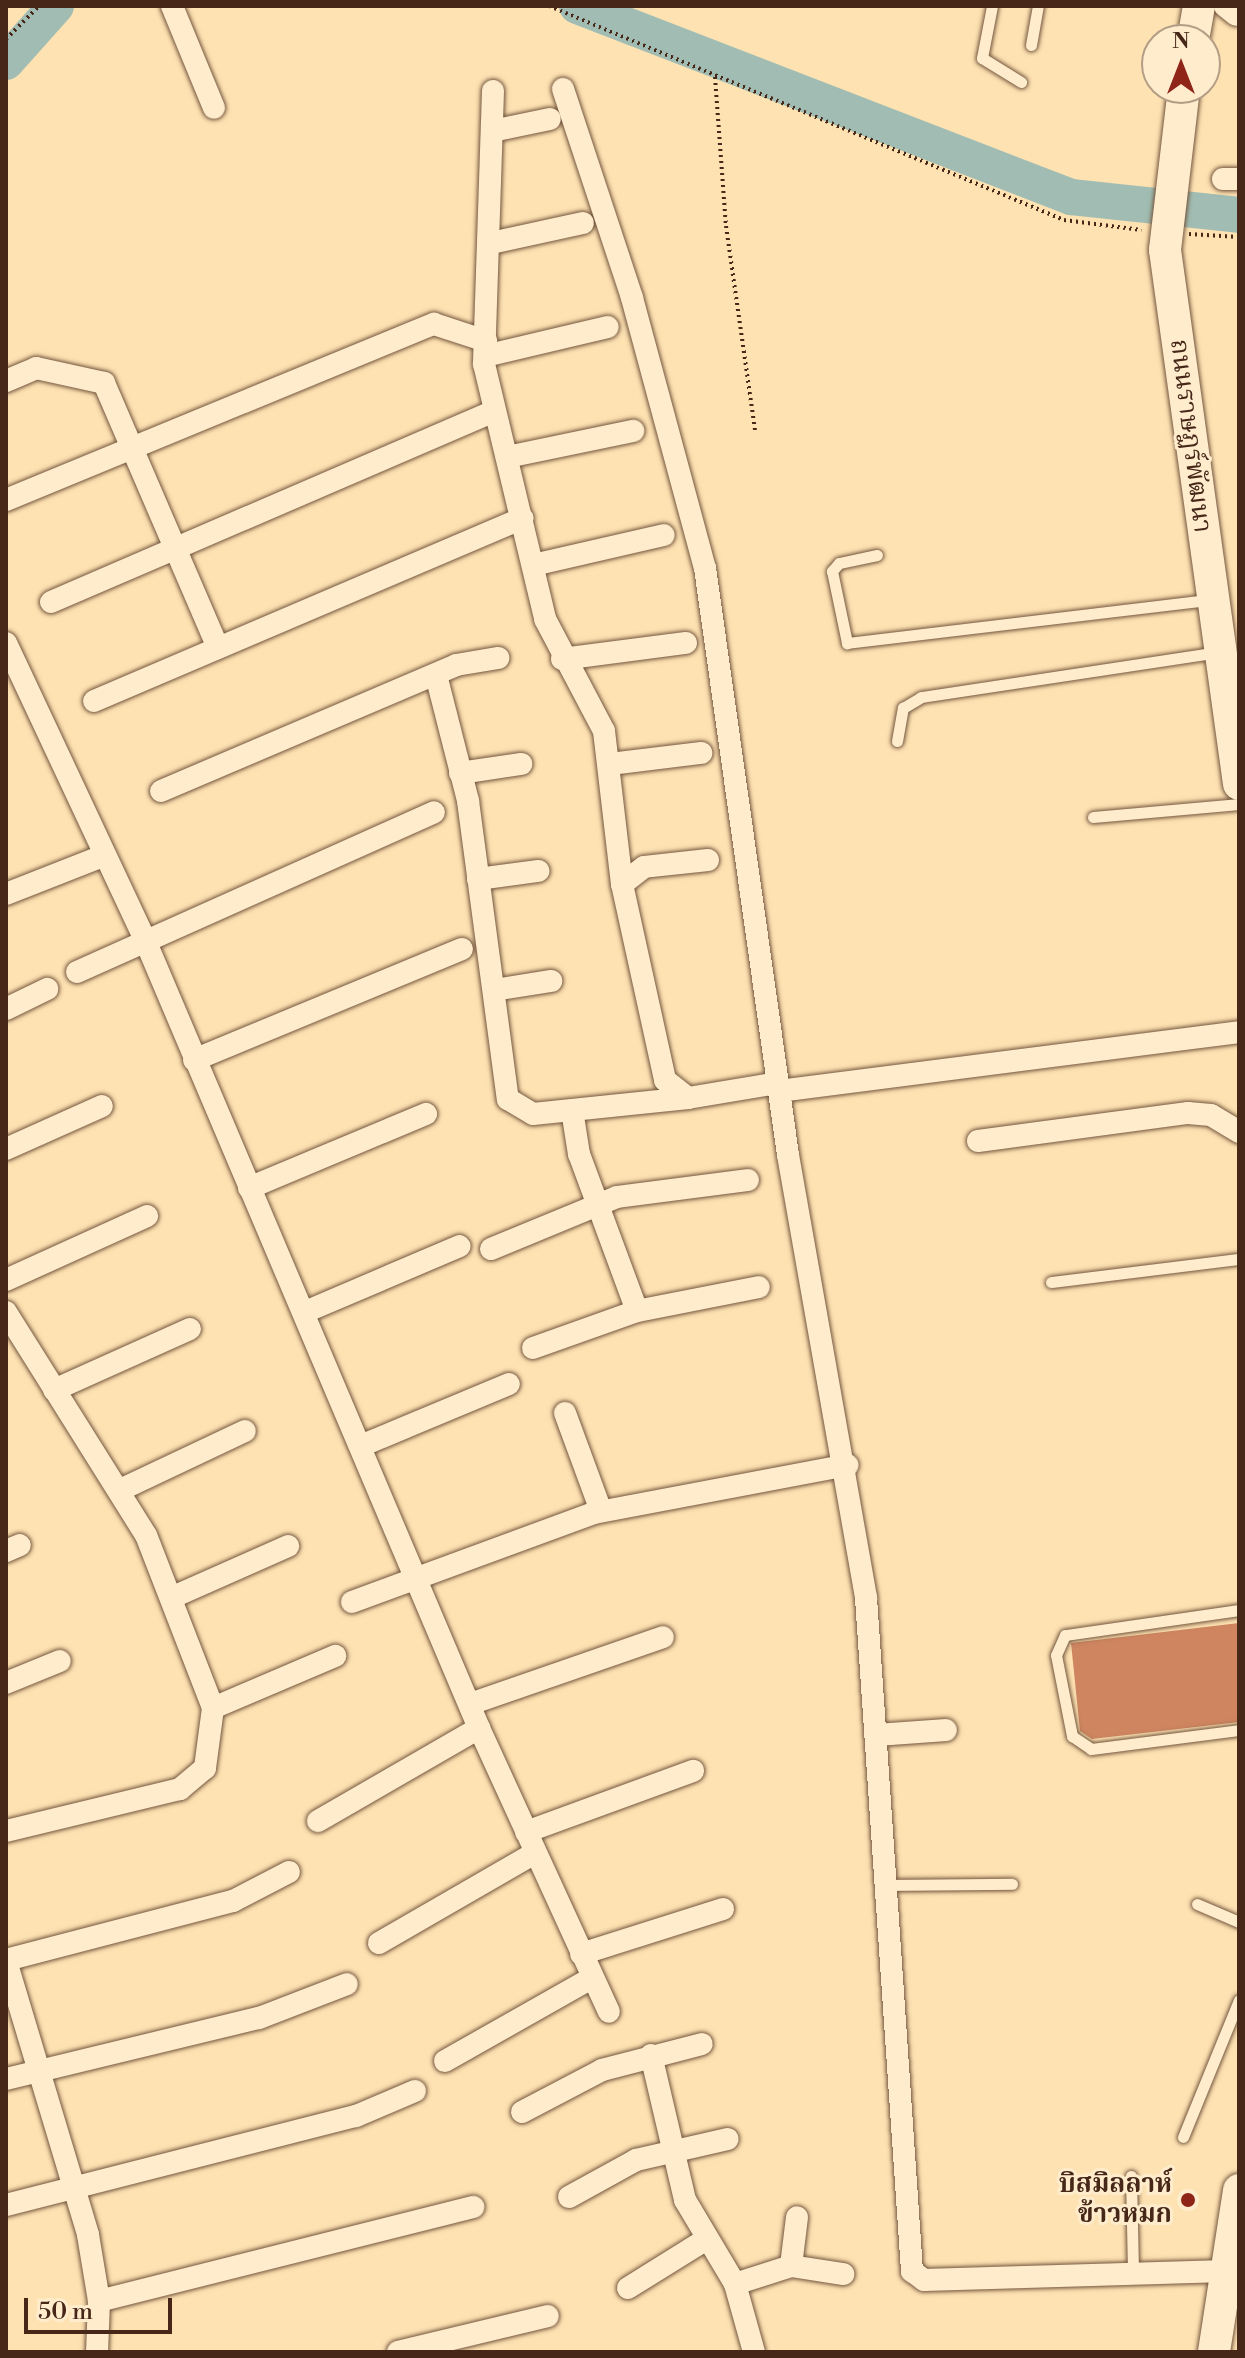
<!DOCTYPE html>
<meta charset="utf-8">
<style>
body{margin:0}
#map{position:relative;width:1245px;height:2358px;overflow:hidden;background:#fee2b2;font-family:"Libre Bodoni","Noto Serif Thai",serif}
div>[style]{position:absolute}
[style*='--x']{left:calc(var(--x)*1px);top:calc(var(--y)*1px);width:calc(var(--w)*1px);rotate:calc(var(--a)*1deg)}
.river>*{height:36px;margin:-18px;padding:0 18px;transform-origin:18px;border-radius:18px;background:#a1bdb3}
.building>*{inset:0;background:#ce8560}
.path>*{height:4px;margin-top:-2px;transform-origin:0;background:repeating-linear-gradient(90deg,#462718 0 2px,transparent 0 6px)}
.roads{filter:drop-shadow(0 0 2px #74563e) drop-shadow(0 0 2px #74563e)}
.lane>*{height:11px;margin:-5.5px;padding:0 5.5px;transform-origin:5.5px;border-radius:5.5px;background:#feeccd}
.street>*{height:22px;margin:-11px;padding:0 11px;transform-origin:11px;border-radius:11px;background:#feeccd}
.secondary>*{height:32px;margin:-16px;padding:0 16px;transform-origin:16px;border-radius:16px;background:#feeccd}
.dots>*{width:22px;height:22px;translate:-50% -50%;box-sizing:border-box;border:4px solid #feeccd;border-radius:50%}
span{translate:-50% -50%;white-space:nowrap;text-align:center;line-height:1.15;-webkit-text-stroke:6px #feeccd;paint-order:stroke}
.street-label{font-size:26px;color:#462718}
.poi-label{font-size:26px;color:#462718;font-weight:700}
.right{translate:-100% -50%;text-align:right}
.frame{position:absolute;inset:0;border:8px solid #462718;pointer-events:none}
.north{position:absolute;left:1141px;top:24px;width:80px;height:80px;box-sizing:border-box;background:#feeccd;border:2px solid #b49d85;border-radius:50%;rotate:0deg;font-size:22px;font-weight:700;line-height:32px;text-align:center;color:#462718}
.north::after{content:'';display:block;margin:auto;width:28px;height:36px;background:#8f2418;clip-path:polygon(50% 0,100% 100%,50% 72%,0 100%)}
.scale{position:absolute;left:24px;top:2298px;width:148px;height:36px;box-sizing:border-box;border:4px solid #462718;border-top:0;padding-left:10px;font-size:24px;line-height:28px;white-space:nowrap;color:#462718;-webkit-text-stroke:6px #feeccd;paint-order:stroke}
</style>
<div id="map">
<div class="river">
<div style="--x:577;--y:6;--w:530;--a:21.14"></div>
<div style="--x:1071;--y:197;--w:169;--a:6.1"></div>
<div style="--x:6;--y:62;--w:75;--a:-48.2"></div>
</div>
<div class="building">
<div style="clip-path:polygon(1239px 1623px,1239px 1722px,1092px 1739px,1080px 1731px,1071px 1643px)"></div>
</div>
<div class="path">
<div style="--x:549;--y:6;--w:558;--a:22.56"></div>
<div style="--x:1064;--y:220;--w:78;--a:7.4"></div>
<div style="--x:6;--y:39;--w:47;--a:-45"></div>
<div style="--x:715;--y:77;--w:149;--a:85.8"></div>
<div style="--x:726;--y:226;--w:206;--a:81.9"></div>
<div style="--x:1189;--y:234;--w:50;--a:3.4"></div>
</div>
<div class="roads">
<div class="lane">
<div style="--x:992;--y:6;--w:53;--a:100.9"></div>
<div style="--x:982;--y:58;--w:46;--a:31.6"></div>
<div style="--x:1031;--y:45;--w:40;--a:-80"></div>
<div style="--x:877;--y:555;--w:39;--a:168"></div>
<div style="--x:839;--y:563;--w:11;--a:131"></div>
<div style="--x:832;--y:571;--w:74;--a:78.2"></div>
<div style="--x:847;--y:643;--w:366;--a:-6.8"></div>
<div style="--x:897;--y:741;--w:34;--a:-80"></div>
<div style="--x:903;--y:708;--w:21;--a:-31"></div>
<div style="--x:921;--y:697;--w:299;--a:-8.6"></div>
<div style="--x:1093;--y:817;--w:147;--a:-5.1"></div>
<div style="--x:1051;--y:1282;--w:189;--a:-7"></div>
<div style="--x:1239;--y:1610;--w:176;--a:171.8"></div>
<div style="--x:1065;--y:1635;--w:22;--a:114"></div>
<div style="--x:1056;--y:1655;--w:83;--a:78.8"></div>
<div style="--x:1072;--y:1736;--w:23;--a:34"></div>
<div style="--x:1091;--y:1749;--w:149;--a:-7.3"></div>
<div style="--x:888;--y:1885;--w:124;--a:-0.5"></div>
<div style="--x:1197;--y:1904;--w:46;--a:23.2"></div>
<div style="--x:1183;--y:2137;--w:148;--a:-67.8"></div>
<div style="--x:1131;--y:2176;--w:97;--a:88.8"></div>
</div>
<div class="street">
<div style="--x:172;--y:6;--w:110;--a:67.6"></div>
<div style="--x:1225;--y:6;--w:14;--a:39"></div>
<div style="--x:563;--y:89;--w:220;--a:71.7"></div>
<div style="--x:632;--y:298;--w:280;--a:74.9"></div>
<div style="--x:705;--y:568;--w:593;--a:81.95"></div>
<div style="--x:788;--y:1155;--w:450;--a:80"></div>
<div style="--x:866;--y:1598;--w:675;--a:86.09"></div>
<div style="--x:912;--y:2271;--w:15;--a:37"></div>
<div style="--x:924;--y:2280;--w:302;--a:-1.7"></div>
<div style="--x:493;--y:91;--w:273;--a:91.9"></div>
<div style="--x:484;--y:364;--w:262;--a:76.5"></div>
<div style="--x:545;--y:619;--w:127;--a:62.2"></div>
<div style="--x:604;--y:731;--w:154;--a:83.3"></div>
<div style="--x:492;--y:131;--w:59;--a:-11.7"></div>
<div style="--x:1223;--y:179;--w:16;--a:0"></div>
<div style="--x:491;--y:243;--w:94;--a:-12.3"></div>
<div style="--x:485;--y:356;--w:126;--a:-13.3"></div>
<div style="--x:6;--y:381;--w:33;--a:-23"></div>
<div style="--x:36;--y:368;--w:70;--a:12.4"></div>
<div style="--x:104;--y:383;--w:288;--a:66.7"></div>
<div style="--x:507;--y:457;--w:129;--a:-11.7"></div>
<div style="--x:6;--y:500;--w:463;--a:-22.4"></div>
<div style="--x:434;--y:324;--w:55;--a:18.1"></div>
<div style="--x:533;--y:565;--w:134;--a:-12.9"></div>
<div style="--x:51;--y:602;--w:483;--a:-23.3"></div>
<div style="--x:6;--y:643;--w:328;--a:64.9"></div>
<div style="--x:145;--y:940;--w:856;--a:67.03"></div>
<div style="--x:479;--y:1728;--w:312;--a:65.4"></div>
<div style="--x:562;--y:659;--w:125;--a:-7.4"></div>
<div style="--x:436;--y:675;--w:130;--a:75.7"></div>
<div style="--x:468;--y:801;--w:301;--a:82.4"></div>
<div style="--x:508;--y:1099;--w:29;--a:31"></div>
<div style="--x:533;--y:1114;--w:156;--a:-5.9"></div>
<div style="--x:94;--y:701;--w:466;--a:-23.1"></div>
<div style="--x:610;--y:764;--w:92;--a:-6.9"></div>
<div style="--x:460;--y:773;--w:62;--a:-8.4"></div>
<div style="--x:161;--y:791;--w:321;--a:-23.1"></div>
<div style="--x:456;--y:665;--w:43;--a:-9.5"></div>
<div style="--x:708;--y:860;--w:64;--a:173.8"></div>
<div style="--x:644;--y:867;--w:28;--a:142"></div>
<div style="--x:622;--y:884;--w:201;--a:77.6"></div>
<div style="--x:665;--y:1080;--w:29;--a:38"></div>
<div style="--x:688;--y:1098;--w:91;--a:-9.5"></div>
<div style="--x:478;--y:879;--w:61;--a:-7.6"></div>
<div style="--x:6;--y:894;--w:106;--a:-21.5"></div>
<div style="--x:77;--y:972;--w:391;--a:-24.1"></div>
<div style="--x:494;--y:990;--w:58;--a:-9"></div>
<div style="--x:6;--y:1009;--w:46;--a:-26"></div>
<div style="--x:194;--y:1060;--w:290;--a:-22.5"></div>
<div style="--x:779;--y:1091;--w:464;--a:-7.3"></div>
<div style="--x:572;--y:1110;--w:45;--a:81"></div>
<div style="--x:579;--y:1154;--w:167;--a:69.7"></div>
<div style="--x:978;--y:1141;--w:212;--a:-7.6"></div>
<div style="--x:1188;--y:1113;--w:23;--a:5"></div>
<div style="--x:1211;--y:1115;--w:33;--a:31"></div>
<div style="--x:6;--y:1149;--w:105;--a:-24.1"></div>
<div style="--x:249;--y:1188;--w:192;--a:-22.7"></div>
<div style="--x:491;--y:1249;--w:136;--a:-22.4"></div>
<div style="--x:617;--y:1197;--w:132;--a:-7.4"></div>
<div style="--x:6;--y:1280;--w:155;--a:-24.4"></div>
<div style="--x:6;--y:1312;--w:263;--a:57.9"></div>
<div style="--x:146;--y:1535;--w:186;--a:68.8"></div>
<div style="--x:213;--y:1708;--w:61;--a:97.6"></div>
<div style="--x:205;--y:1768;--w:33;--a:140"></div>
<div style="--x:180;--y:1789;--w:179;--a:166.4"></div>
<div style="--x:305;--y:1312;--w:168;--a:-23.1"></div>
<div style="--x:533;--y:1348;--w:110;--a:-19.6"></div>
<div style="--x:637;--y:1311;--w:124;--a:-11.1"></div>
<div style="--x:54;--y:1390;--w:149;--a:-24.2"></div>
<div style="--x:565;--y:1413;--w:104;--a:69.8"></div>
<div style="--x:363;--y:1445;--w:158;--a:-22.7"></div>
<div style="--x:120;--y:1490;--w:138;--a:-25.3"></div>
<div style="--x:6;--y:1551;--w:15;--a:-23"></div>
<div style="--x:173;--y:1597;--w:126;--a:-23.9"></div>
<div style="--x:352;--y:1602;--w:258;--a:-20.2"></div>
<div style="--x:594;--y:1513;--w:258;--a:-10.7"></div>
<div style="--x:6;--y:1683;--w:58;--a:-22.2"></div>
<div style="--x:470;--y:1704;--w:204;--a:-19.1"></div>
<div style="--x:213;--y:1708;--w:133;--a:-23.1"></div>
<div style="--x:877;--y:1735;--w:69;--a:-4.1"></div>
<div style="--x:318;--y:1821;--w:186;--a:-30"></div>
<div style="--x:526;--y:1832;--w:178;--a:-20.1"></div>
<div style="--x:379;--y:1943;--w:180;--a:-30"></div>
<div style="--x:581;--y:1954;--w:149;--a:-17.6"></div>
<div style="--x:6;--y:1960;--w:235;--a:-14.6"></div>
<div style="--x:233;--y:1901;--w:63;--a:-27.4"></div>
<div style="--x:6;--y:1961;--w:286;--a:73.3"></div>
<div style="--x:88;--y:2235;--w:67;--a:80.5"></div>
<div style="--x:99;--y:2301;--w:51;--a:92.2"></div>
<div style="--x:651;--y:2055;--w:149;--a:76.8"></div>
<div style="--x:685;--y:2200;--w:98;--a:59.2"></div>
<div style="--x:735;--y:2284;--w:71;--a:74.4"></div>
<div style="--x:445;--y:2061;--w:169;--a:-29.5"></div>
<div style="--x:6;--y:2079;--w:260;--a:-13.6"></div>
<div style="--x:259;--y:2018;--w:94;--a:-21.1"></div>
<div style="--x:522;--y:2112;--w:90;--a:-27.7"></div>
<div style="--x:602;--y:2070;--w:103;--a:-14.6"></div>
<div style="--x:569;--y:2197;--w:77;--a:-28.9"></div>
<div style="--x:636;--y:2160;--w:94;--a:-12.9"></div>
<div style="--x:6;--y:2205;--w:361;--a:-14.3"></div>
<div style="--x:356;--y:2116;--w:64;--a:-23"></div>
<div style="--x:791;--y:2266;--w:53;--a:8.7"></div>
<div style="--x:735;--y:2284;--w:59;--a:-17.8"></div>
<div style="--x:791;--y:2266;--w:49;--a:-83"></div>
<div style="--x:628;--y:2288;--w:91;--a:-31.9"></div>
<div style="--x:99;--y:2301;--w:386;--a:-14.1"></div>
<div style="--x:398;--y:2352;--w:154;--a:-13.5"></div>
</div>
<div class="secondary">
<div style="--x:1193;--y:40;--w:35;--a:-80"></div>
<div style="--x:1184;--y:88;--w:163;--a:96.7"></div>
<div style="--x:1165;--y:250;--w:539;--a:82.11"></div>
<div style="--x:1214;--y:2352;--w:164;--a:-81.2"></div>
</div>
</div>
<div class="dots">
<div style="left:1188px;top:2200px;background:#8f2418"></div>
</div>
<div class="street-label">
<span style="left:1190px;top:436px;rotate:83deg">ถนนราษฏร์พัฒนา</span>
</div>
<div class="poi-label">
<span class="right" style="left:1172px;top:2200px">บิสมิลลาห์<br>ข้าวหมก</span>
</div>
<div class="frame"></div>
<div class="north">N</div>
<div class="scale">50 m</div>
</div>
